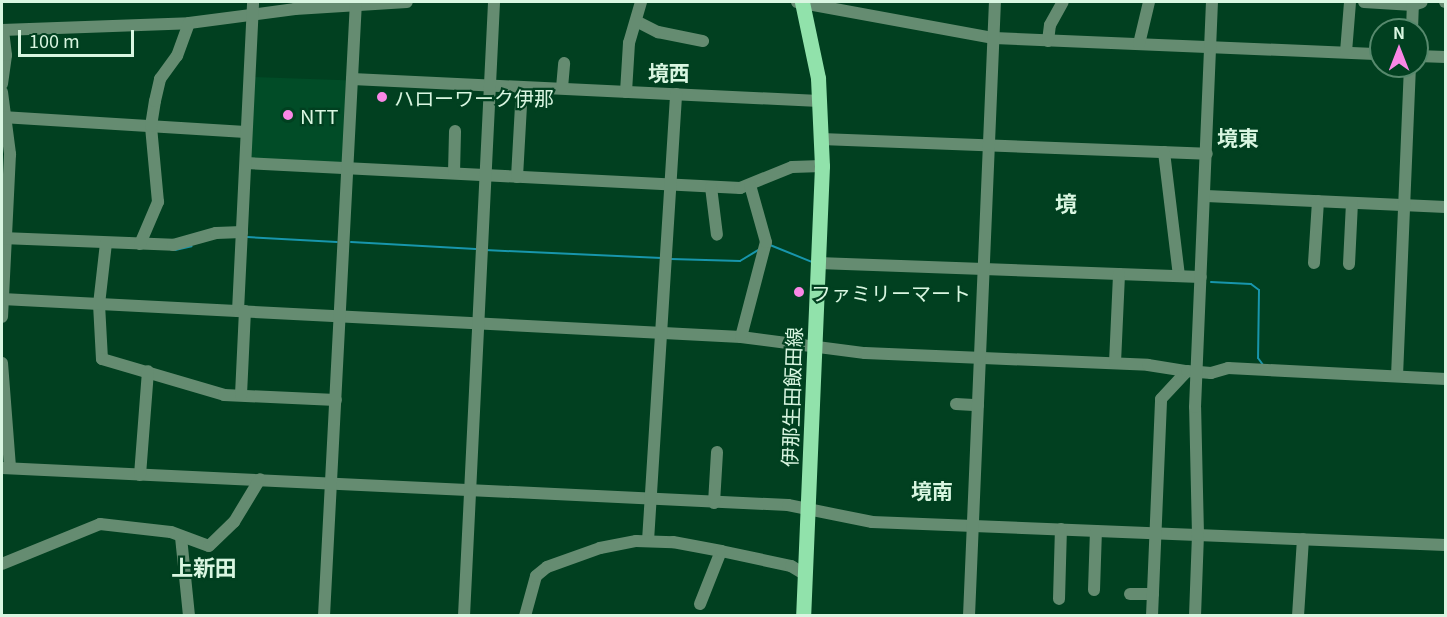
<!DOCTYPE html>
<meta charset="utf-8">
<style>
body{margin:0}
#map{position:relative;width:1447px;height:617px;overflow:hidden;background:#014020;font-family:Georgia,"Noto Sans JP",serif}
div>[style]{position:absolute}
[style*='--x']{left:calc(var(--x)*1px);top:calc(var(--y)*1px);width:calc(var(--w)*1px);rotate:calc(var(--a)*1deg)}
.built>*{inset:0;background:#014c27;transform-origin:0 0}
.stream>*{height:2px;margin:-1px;padding:0 1px;transform-origin:1px;border-radius:1px;background:#1896ac}
.minor>*{height:12px;margin:-6px;padding:0 6px;transform-origin:6px;border-radius:6px;background:#658c71}
.major>*{height:15px;margin:-7.5px;padding:0 7.5px;transform-origin:7.5px;border-radius:7.5px;background:#91e2ab}
.dots>*{width:16px;height:16px;translate:-50% -50%;box-sizing:border-box;border:3px solid #014020;border-radius:50%}
span{translate:-50% -50%;white-space:nowrap;text-align:center;line-height:1.15;-webkit-text-stroke:4.5px #014020;paint-order:stroke}
.poi-label{font-size:20px;color:#d9f6e1}
.left{translate:0 -50%;text-align:left}
.street-label{font-size:20px;color:#d9f6e1}
.neighbourhood-label{font-size:21px;color:#d9f6e1;font-weight:700}
.quarter-label{font-size:22px;color:#d9f6e1;font-weight:700}
.frame{position:absolute;inset:0;border:3px solid #d9f6e1;pointer-events:none}
.north{position:absolute;left:1369px;top:18px;width:60px;height:60px;box-sizing:border-box;background:#014020;border:2px solid #57896d;border-radius:50%;rotate:0deg;font-size:16px;font-weight:700;line-height:24px;text-align:center;color:#d9f6e1}
.north::after{content:'';display:block;margin:auto;width:21px;height:27px;background:#fa87e6;clip-path:polygon(50% 0,100% 100%,50% 72%,0 100%)}
.scale{position:absolute;left:18px;top:30px;width:116px;height:27px;box-sizing:border-box;border:3px solid #d9f6e1;border-top:0;padding-left:8px;font-size:18px;line-height:21px;white-space:nowrap;color:#d9f6e1;-webkit-text-stroke:4px #014020;paint-order:stroke}
</style>
<div id="map">
<div class="built">
<div style="left:251px;top:77px;width:95px;height:84px;rotate:2deg"></div>
</div>
<div class="stream">
<div style="--x:247;--y:237;--w:90;--a:3.2"></div>
<div style="--x:351;--y:242;--w:125;--a:3.2"></div>
<div style="--x:770;--y:245;--w:45;--a:22"></div>
<div style="--x:175;--y:250;--w:17;--a:-13"></div>
<div style="--x:485;--y:250;--w:177;--a:2.6"></div>
<div style="--x:671;--y:259;--w:69;--a:1.7"></div>
<div style="--x:740;--y:261;--w:21;--a:-31"></div>
<div style="--x:1211;--y:282;--w:40;--a:2.9"></div>
<div style="--x:1251;--y:284;--w:10;--a:37"></div>
<div style="--x:1259;--y:290;--w:68;--a:90.8"></div>
<div style="--x:1258;--y:358;--w:9;--a:54"></div>
</div>
<div class="minor">
<div style="--x:797;--y:2;--w:200;--a:10.4"></div>
<div style="--x:994;--y:38;--w:387;--a:2.4"></div>
<div style="--x:1364;--y:2;--w:49;--a:3.5"></div>
<div style="--x:1413;--y:5;--w:9;--a:-18"></div>
<div style="--x:1445;--y:2;--w:1;--a:0"></div>
<div style="--x:636;--y:21;--w:25;--a:27"></div>
<div style="--x:658;--y:32;--w:46;--a:11.3"></div>
<div style="--x:2;--y:30;--w:187;--a:-2.1"></div>
<div style="--x:189;--y:23;--w:107;--a:-7.5"></div>
<div style="--x:295;--y:9;--w:112;--a:-3.6"></div>
<div style="--x:1412;--y:30;--w:25;--a:-88"></div>
<div style="--x:1048;--y:41;--w:16;--a:-83"></div>
<div style="--x:1050;--y:25;--w:26;--a:-61"></div>
<div style="--x:1139;--y:44;--w:43;--a:-76.6"></div>
<div style="--x:1346;--y:52;--w:50;--a:-85.4"></div>
<div style="--x:1417;--y:56;--w:29;--a:2"></div>
<div style="--x:352;--y:79;--w:468;--a:2.7"></div>
<div style="--x:2;--y:84;--w:29;--a:-82"></div>
<div style="--x:6;--y:55;--w:25;--a:-97"></div>
<div style="--x:562;--y:88;--w:25;--a:-85"></div>
<div style="--x:2;--y:92;--w:63;--a:82.6"></div>
<div style="--x:10;--y:154;--w:163;--a:92.8"></div>
<div style="--x:626;--y:92;--w:49;--a:-86.5"></div>
<div style="--x:629;--y:43;--w:43;--a:-73.7"></div>
<div style="--x:2;--y:117;--w:244;--a:3.5"></div>
<div style="--x:821;--y:139;--w:386;--a:2.2"></div>
<div style="--x:1164;--y:152;--w:125;--a:83.1"></div>
<div style="--x:246;--y:163;--w:495;--a:2.9"></div>
<div style="--x:740;--y:188;--w:56;--a:-22"></div>
<div style="--x:792;--y:167;--w:30;--a:-2"></div>
<div style="--x:454;--y:173;--w:42;--a:-88.6"></div>
<div style="--x:517;--y:177;--w:90;--a:-86.8"></div>
<div style="--x:711;--y:187;--w:48;--a:82.9"></div>
<div style="--x:1206;--y:196;--w:240;--a:2.6"></div>
<div style="--x:2;--y:238;--w:171;--a:2.3"></div>
<div style="--x:173;--y:245;--w:45;--a:-15.6"></div>
<div style="--x:216;--y:233;--w:26;--a:-2"></div>
<div style="--x:106;--y:243;--w:61;--a:96.5"></div>
<div style="--x:99;--y:304;--w:55;--a:86.9"></div>
<div style="--x:102;--y:359;--w:127;--a:16.4"></div>
<div style="--x:224;--y:395;--w:112;--a:2.6"></div>
<div style="--x:140;--y:244;--w:46;--a:-66.8"></div>
<div style="--x:158;--y:202;--w:76;--a:-95.3"></div>
<div style="--x:151;--y:126;--w:25;--a:-81"></div>
<div style="--x:155;--y:101;--w:23;--a:-77"></div>
<div style="--x:160;--y:79;--w:29;--a:-54"></div>
<div style="--x:177;--y:56;--w:35;--a:-70"></div>
<div style="--x:818;--y:263;--w:383;--a:2.1"></div>
<div style="--x:1314;--y:263;--w:62;--a:-86.3"></div>
<div style="--x:1349;--y:264;--w:61;--a:-87.2"></div>
<div style="--x:2;--y:299;--w:740;--a:2.94"></div>
<div style="--x:741;--y:337;--w:125;--a:7.4"></div>
<div style="--x:865;--y:353;--w:283;--a:2.4"></div>
<div style="--x:1148;--y:365;--w:39;--a:9"></div>
<div style="--x:238;--y:311;--w:309;--a:-87.2"></div>
<div style="--x:741;--y:337;--w:98;--a:-75.3"></div>
<div style="--x:766;--y:242;--w:59;--a:-105.7"></div>
<div style="--x:2;--y:363;--w:105;--a:85.6"></div>
<div style="--x:1115;--y:363;--w:89;--a:-87.4"></div>
<div style="--x:1397;--y:376;--w:310;--a:-87.6"></div>
<div style="--x:241;--y:395;--w:84;--a:-87.3"></div>
<div style="--x:956;--y:404;--w:22;--a:3"></div>
<div style="--x:2;--y:468;--w:787;--a:2.7"></div>
<div style="--x:788;--y:505;--w:86;--a:11.4"></div>
<div style="--x:872;--y:522;--w:574;--a:2.29"></div>
<div style="--x:140;--y:475;--w:104;--a:-85.6"></div>
<div style="--x:714;--y:503;--w:51;--a:-86.6"></div>
<div style="--x:181;--y:537;--w:79;--a:84.2"></div>
<div style="--x:648;--y:541;--w:448;--a:-86.4"></div>
<div style="--x:2;--y:564;--w:106;--a:-22.2"></div>
<div style="--x:100;--y:524;--w:71;--a:6.4"></div>
<div style="--x:171;--y:532;--w:40;--a:20.2"></div>
<div style="--x:209;--y:546;--w:35;--a:-44"></div>
<div style="--x:234;--y:522;--w:50;--a:-58.8"></div>
<div style="--x:1094;--y:590;--w:59;--a:-88.1"></div>
<div style="--x:1130;--y:594;--w:23;--a:0"></div>
<div style="--x:1059;--y:599;--w:70;--a:-88.4"></div>
<div style="--x:700;--y:604;--w:57;--a:-68.4"></div>
<div style="--x:324;--y:616;--w:615;--a:-87.02"></div>
<div style="--x:464;--y:616;--w:615;--a:-87.2"></div>
<div style="--x:525;--y:616;--w:41;--a:-74.6"></div>
<div style="--x:536;--y:576;--w:14;--a:-39"></div>
<div style="--x:547;--y:567;--w:56;--a:-19.7"></div>
<div style="--x:600;--y:548;--w:37;--a:-11"></div>
<div style="--x:636;--y:541;--w:37;--a:2"></div>
<div style="--x:673;--y:542;--w:49;--a:10.6"></div>
<div style="--x:721;--y:551;--w:72;--a:12.1"></div>
<div style="--x:791;--y:566;--w:17;--a:31"></div>
<div style="--x:969;--y:616;--w:615;--a:-87.58"></div>
<div style="--x:1152;--y:616;--w:217;--a:-87.6"></div>
<div style="--x:1161;--y:399;--w:38;--a:-47"></div>
<div style="--x:1187;--y:371;--w:24;--a:5"></div>
<div style="--x:1211;--y:373;--w:18;--a:-16"></div>
<div style="--x:1228;--y:368;--w:218;--a:2.9"></div>
<div style="--x:1195;--y:616;--w:81;--a:-87.9"></div>
<div style="--x:1198;--y:535;--w:128;--a:-91.3"></div>
<div style="--x:1195;--y:407;--w:405;--a:-87.6"></div>
<div style="--x:1298;--y:616;--w:77;--a:-86.3"></div>
</div>
<div class="major">
<div style="--x:802;--y:2;--w:78;--a:78.1"></div>
<div style="--x:818;--y:78;--w:88;--a:87.4"></div>
<div style="--x:822;--y:166;--w:450;--a:92.4"></div>
</div>
<div class="dots">
<div style="left:382px;top:97px;background:#fa87e6"></div>
<div style="left:288px;top:115px;background:#fa87e6"></div>
<div style="left:799px;top:292px;background:#fa87e6"></div>
</div>
<div class="poi-label">
<span class="left" style="left:394px;top:97px">ハローワーク伊那</span>
<span class="left" style="left:300px;top:115px">NTT</span>
<span class="left" style="left:811px;top:292px">ファミリーマート</span>
</div>
<div class="street-label">
<span style="left:791px;top:397px;rotate:-88deg">伊那生田飯田線</span>
</div>
<div class="neighbourhood-label">
<span style="left:669px;top:72px">境西</span>
<span style="left:1238px;top:137px">境東</span>
<span style="left:932px;top:490px">境南</span>
</div>
<div class="quarter-label">
<span style="left:1066px;top:203px">境</span>
<span style="left:204px;top:567px">上新田</span>
</div>
<div class="frame"></div>
<div class="north">N</div>
<div class="scale">100 m</div>
</div>
